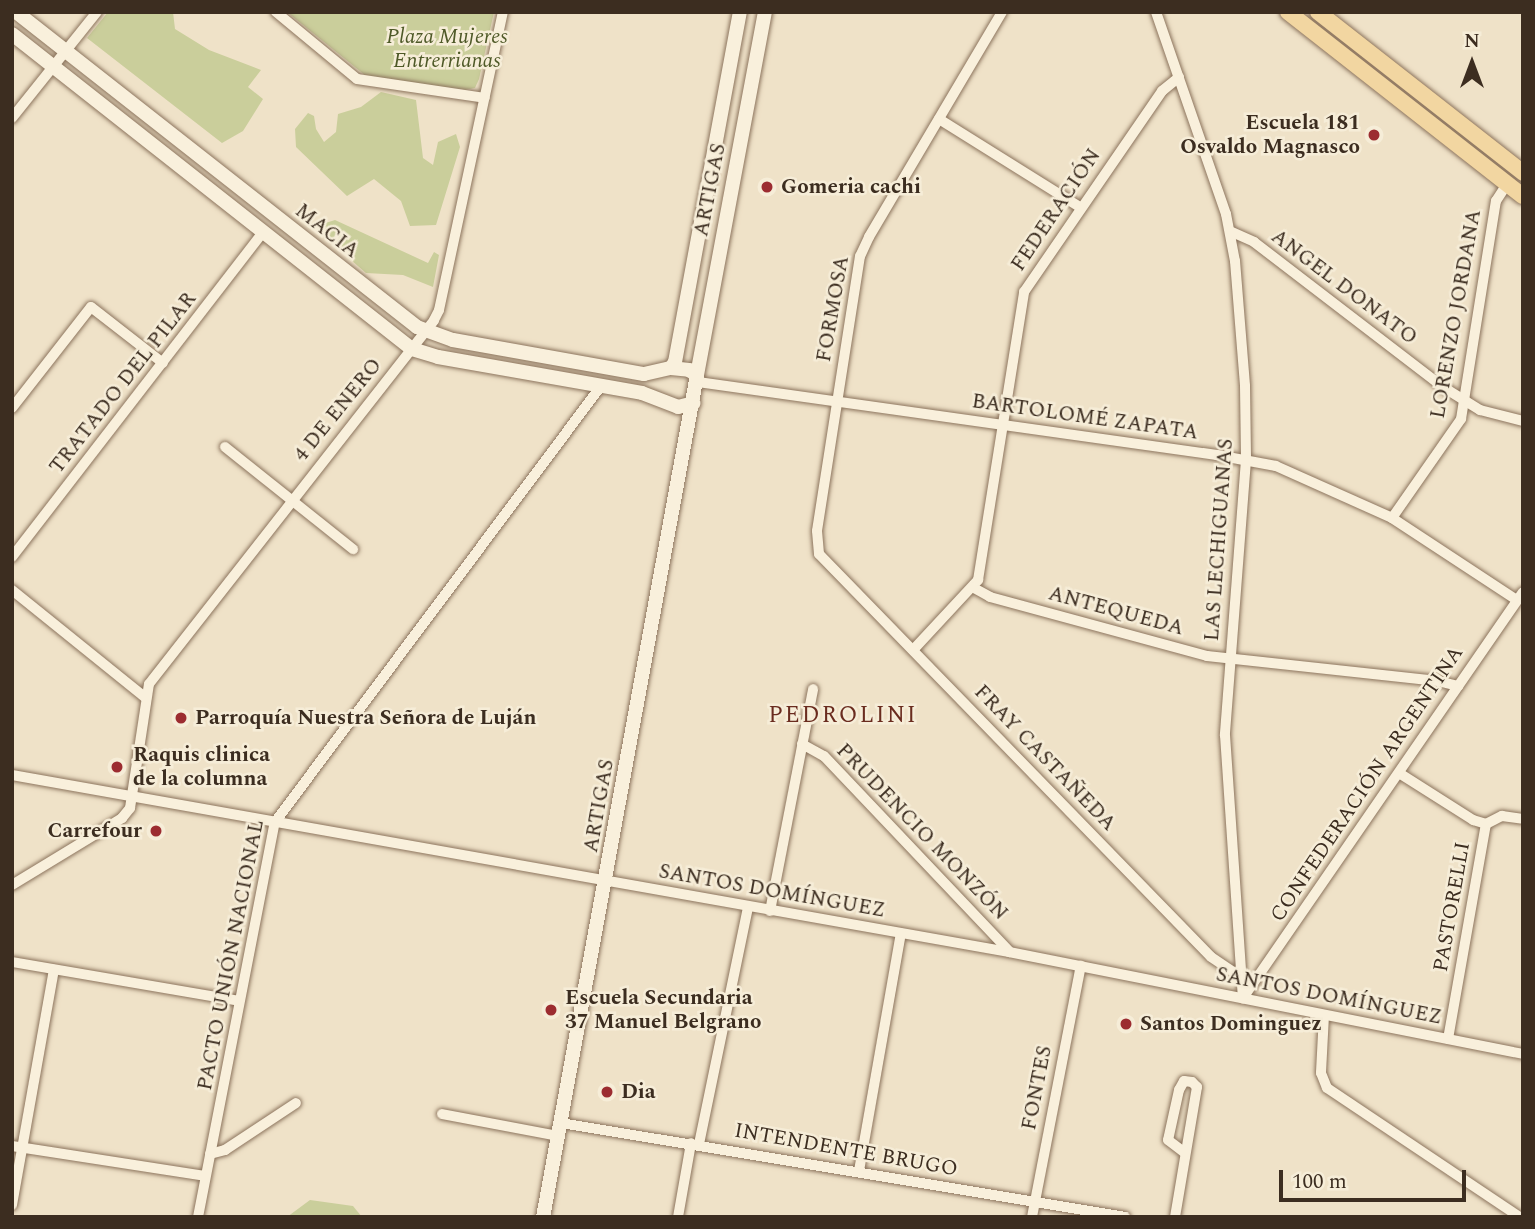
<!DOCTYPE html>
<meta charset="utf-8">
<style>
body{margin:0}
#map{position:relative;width:1535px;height:1229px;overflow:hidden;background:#efe2c8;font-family:Spectral,serif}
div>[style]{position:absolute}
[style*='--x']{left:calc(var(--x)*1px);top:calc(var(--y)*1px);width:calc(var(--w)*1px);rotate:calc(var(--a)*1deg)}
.green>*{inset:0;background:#cace9b}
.roads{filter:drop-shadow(0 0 2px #8c745d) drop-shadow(0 0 2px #8c745d)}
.street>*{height:10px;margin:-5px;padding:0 5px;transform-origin:5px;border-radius:5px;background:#f9f0dc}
.secondary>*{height:14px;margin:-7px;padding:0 7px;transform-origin:7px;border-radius:7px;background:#f9f0dc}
.primary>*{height:16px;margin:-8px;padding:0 8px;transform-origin:8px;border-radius:8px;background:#f2d6a1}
.dots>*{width:19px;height:19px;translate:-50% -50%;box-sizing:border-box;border:4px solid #f6edd8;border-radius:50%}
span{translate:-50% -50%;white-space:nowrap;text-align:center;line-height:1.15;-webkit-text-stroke:5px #f6edd8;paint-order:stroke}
.park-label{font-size:21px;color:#4e5927;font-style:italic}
.poi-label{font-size:21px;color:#3c2d20;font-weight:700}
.right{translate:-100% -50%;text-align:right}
.left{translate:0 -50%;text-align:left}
.street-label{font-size:21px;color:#3c2d20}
.neighbourhood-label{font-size:23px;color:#6a2c1f;letter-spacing:2px}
.frame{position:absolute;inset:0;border:14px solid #3c2d20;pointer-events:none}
.north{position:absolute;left:1437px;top:28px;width:70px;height:70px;-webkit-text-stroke:5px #f6edd8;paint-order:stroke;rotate:0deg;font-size:19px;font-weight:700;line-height:28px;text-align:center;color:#3c2d20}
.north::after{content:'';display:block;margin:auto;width:24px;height:32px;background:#3c2d20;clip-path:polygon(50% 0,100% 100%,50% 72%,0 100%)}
.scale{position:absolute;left:1279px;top:1170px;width:187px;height:32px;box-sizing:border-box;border:4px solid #3c2d20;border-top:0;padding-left:9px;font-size:21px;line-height:24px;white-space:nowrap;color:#3c2d20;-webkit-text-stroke:5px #f6edd8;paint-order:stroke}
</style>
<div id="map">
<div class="green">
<div style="clip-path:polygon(108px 12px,173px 12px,175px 29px,209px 50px,261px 70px,248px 87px,263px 99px,243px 131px,222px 143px,87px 38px)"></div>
<div style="clip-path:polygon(287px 12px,494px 12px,479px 79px,475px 88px,464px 90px,366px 76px)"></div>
<div style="clip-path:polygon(381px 92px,416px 100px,423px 158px,433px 165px,438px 142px,456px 134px,460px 147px,436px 225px,410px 226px,401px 201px,374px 179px,347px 196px,296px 147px,295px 129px,308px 113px,314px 116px,316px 129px,324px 142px,336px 132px,338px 114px,361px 107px)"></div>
<div style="clip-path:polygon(335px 220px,428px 263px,434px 252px,439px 255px,433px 287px,403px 275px,366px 273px,313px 227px)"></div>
<div style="clip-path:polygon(310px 1200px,353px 1206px,362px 1217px,287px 1217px)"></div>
</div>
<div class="roads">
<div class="street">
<div style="--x:276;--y:12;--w:105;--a:39.6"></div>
<div style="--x:357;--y:79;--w:129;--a:8.4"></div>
<div style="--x:1002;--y:12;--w:261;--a:120.6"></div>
<div style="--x:869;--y:237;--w:21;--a:115"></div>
<div style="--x:860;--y:256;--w:278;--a:98.9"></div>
<div style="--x:817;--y:531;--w:23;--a:85"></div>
<div style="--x:819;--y:554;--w:562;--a:45.79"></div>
<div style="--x:1211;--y:957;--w:36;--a:34"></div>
<div style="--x:1156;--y:12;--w:214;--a:70.9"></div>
<div style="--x:1226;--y:214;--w:48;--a:79.2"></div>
<div style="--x:1235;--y:261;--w:125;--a:85.4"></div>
<div style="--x:1245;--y:386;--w:74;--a:89.2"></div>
<div style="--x:1246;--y:460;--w:276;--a:94.4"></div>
<div style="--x:1225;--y:735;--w:264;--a:86.1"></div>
<div style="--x:12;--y:118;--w:136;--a:-51.3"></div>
<div style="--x:939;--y:119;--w:166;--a:32"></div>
<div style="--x:1232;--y:232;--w:24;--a:24"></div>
<div style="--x:1254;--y:242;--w:238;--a:37.5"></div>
<div style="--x:1443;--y:387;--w:44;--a:31.9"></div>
<div style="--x:1480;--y:410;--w:44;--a:14.3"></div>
<div style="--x:698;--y:382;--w:524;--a:8.01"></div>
<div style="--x:1217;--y:455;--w:60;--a:10.6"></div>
<div style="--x:1276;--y:466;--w:127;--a:24.1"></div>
<div style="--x:1392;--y:518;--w:149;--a:33.3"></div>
<div style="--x:12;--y:408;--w:128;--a:-52"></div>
<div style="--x:91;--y:307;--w:91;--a:37.9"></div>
<div style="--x:225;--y:447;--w:164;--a:38.6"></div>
<div style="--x:1392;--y:518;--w:121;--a:-55.1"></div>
<div style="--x:1461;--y:419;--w:221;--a:-80.9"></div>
<div style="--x:1496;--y:201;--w:20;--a:-57"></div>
<div style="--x:12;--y:557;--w:412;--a:-52.3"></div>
<div style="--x:974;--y:588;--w:18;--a:29"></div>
<div style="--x:990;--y:597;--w:225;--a:15.2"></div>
<div style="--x:1207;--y:656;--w:232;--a:6.2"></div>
<div style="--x:1438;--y:681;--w:21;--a:14"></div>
<div style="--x:12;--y:590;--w:172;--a:38.9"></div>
<div style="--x:913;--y:650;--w:96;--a:-47.1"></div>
<div style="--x:978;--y:580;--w:292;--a:-80.9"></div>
<div style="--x:1024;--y:292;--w:244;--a:-55.5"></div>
<div style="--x:1162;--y:91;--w:22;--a:-39"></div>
<div style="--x:802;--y:744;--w:25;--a:29"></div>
<div style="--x:824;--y:756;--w:269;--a:46.5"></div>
<div style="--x:1399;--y:773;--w:88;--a:32.4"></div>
<div style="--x:1473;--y:820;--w:14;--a:17"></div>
<div style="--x:1486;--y:824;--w:18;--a:-27"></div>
<div style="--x:1502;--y:816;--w:21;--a:8"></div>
<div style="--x:12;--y:775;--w:1013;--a:10.07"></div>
<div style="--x:1009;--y:952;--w:524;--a:11.22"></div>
<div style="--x:12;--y:885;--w:129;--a:-31.3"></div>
<div style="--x:122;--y:818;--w:13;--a:-51"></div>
<div style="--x:130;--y:808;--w:125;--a:-81.3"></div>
<div style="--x:149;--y:684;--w:462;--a:-51.9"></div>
<div style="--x:434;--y:320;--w:11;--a:-63"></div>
<div style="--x:439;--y:310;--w:305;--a:-77.9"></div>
<div style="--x:770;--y:911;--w:226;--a:-79"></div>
<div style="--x:12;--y:962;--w:230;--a:9.7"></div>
<div style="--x:1243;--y:998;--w:493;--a:-55.4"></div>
<div style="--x:1324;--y:1015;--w:58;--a:93"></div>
<div style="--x:1321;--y:1073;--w:16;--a:68"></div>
<div style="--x:1327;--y:1088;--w:232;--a:33.8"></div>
<div style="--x:1448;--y:1039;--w:218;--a:-80"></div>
<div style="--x:442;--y:1114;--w:118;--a:10.7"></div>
<div style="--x:561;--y:1123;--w:572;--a:9.46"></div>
<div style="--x:699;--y:1144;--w:242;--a:-78.3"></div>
<div style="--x:12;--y:1146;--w:195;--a:8.8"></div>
<div style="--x:210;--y:1154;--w:16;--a:-15"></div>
<div style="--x:225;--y:1150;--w:85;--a:-33.5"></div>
<div style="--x:859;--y:1171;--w:241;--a:-80"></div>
<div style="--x:12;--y:1205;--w:239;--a:-79.9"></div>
<div style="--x:198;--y:1217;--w:402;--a:-79"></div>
<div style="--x:275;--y:822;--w:544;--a:-53.21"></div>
<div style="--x:678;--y:1217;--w:75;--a:-80"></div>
<div style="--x:1032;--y:1217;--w:256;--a:-79"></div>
<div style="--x:1175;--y:1217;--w:132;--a:-80.4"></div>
<div style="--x:1197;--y:1087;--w:7;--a:-135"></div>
<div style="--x:1192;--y:1082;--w:8;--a:-173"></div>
<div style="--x:1184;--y:1081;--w:10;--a:119"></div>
<div style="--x:1179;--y:1090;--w:51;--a:102.4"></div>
<div style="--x:1168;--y:1140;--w:21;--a:37"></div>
</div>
<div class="secondary">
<div style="--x:16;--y:12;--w:510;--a:38.15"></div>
<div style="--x:417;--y:327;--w:38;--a:20"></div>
<div style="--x:453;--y:340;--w:194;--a:10.1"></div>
<div style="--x:644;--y:374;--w:28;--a:-13"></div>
<div style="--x:671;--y:368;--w:18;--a:6"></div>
<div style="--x:689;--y:370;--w:9;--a:32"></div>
<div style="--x:697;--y:375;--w:856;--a:100.36"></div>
<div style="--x:12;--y:34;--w:509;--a:38.22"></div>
<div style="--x:412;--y:349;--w:27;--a:17"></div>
<div style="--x:438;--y:357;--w:207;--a:10"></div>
<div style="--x:642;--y:393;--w:39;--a:21"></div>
<div style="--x:678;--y:407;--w:16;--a:-14"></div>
<div style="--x:671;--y:368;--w:7;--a:-56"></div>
<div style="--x:675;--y:362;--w:356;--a:-79.5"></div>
<div style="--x:697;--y:375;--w:369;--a:-79.4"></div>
</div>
<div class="primary">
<div style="--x:1288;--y:12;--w:298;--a:38.1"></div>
<div style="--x:1318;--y:12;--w:261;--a:38.1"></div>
</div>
</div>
<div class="dots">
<div style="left:1374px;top:135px;background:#9c2c30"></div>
<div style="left:767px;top:187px;background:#9c2c30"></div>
<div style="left:181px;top:718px;background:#9c2c30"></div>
<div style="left:117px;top:767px;background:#9c2c30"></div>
<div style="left:156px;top:831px;background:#9c2c30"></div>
<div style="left:551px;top:1010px;background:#9c2c30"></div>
<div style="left:1126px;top:1024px;background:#9c2c30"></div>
<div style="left:607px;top:1092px;background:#9c2c30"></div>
</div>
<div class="park-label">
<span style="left:447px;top:49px">Plaza Mujeres<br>Entrerrianas</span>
</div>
<div class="poi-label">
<span class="right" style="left:1360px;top:135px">Escuela 181<br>Osvaldo Magnasco</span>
<span class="left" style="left:781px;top:187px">Gomeria cachi</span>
<span class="left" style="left:195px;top:718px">Parroquía Nuestra Señora de Luján</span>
<span class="left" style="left:133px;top:767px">Raquis clinica<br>de la columna</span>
<span class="right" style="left:142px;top:831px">Carrefour</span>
<span class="left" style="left:565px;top:1010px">Escuela Secundaria<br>37 Manuel Belgrano</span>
<span class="left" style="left:1140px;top:1024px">Santos Dominguez</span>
<span class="left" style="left:621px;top:1092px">Dia</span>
</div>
<div class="street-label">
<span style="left:710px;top:190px;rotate:-79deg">ARTIGAS</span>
<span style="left:1056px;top:210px;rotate:-56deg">FEDERACIÓN</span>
<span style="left:327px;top:231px;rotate:38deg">MACIA</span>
<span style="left:1344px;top:287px;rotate:37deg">ANGEL DONATO</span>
<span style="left:833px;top:309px;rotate:-80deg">FORMOSA</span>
<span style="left:1456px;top:314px;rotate:-80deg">LORENZO JORDANA</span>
<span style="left:123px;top:383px;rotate:-52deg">TRATADO DEL PILAR</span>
<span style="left:338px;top:410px;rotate:-51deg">4 DE ENERO</span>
<span style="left:1085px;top:417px;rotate:8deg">BARTOLOMÉ ZAPATA</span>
<span style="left:1219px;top:540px;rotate:-86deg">LAS LECHIGUANAS</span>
<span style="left:1116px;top:611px;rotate:15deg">ANTEQUEDA</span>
<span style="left:1045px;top:758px;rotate:46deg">FRAY CASTAÑEDA</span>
<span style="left:1367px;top:784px;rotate:-56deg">CONFEDERACIÓN ARGENTINA</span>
<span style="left:599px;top:806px;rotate:-80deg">ARTIGAS</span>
<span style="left:922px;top:832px;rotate:46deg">PRUDENCIO MONZÓN</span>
<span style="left:772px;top:891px;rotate:10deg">SANTOS DOMÍNGUEZ</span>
<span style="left:1452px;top:907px;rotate:-80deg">PASTORELLI</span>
<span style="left:231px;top:955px;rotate:-79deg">PACTO UNIÓN NACIONAL</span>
<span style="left:1329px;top:996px;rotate:11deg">SANTOS DOMÍNGUEZ</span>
<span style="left:1037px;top:1088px;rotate:-79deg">FONTES</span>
<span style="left:846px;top:1150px;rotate:10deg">INTENDENTE BRUGO</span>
</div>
<div class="neighbourhood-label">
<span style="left:843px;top:716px">PEDROLINI</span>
</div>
<div class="frame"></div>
<div class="north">N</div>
<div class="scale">100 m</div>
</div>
